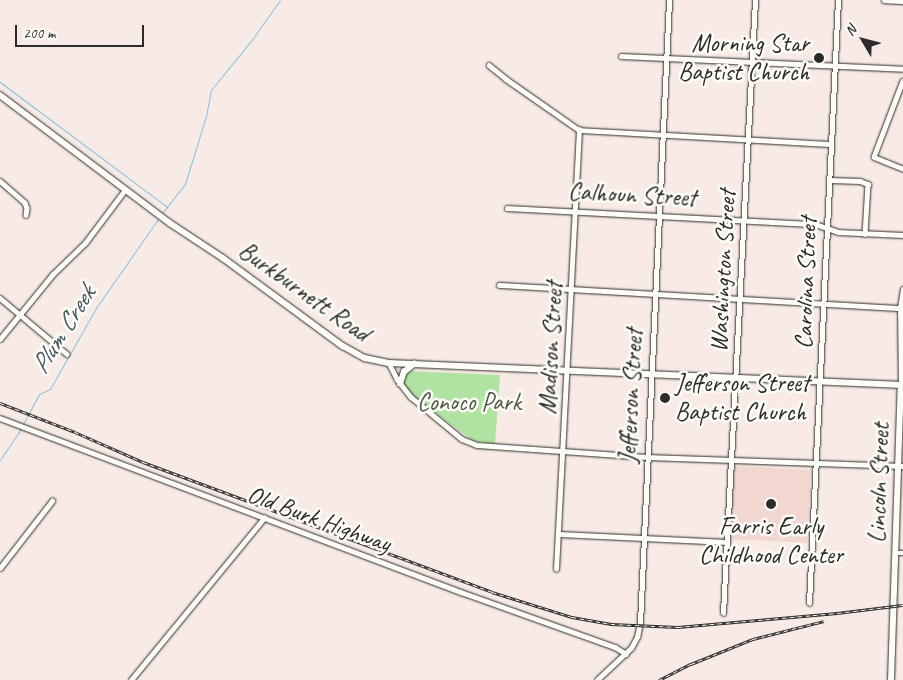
<!DOCTYPE html>
<style>
body{margin:0}
#map{position:relative;width:903px;height:680px;overflow:hidden;background:#f8ebe5;font-family:Caveat,sans-serif}
div>[style]{position:absolute}
[style*='--x']{left:calc(var(--x)*1px);top:calc(var(--y)*1px);width:calc(var(--w)*1px);rotate:calc(var(--a)*1deg)}
.built>*{inset:0;background:#f2d7d0;transform-origin:0 0}
.green>*{inset:0;background:#b0e2a2}
.stream>*{height:1px;margin:-0.5px;padding:0 0.5px;transform-origin:0.5px;border-radius:0.5px;background:#84c1e4}
.roads{filter:drop-shadow(0 0 1px #2b2b2b) drop-shadow(0 0 1px #2b2b2b)}
.minor>*{height:4.5px;margin:-2.25px;padding:0 2.25px;transform-origin:2.25px;border-radius:2.25px;background:#fdfcf7}
.major>*{height:5.5px;margin:-2.75px;padding:0 2.75px;transform-origin:2.75px;border-radius:2.75px;background:#fdfcf7}
.rail>*{height:3px;margin-top:-1.5px;transform-origin:0;background:repeating-linear-gradient(90deg,#fdfcf7 0 4px,#2b2b2b 0 8px);box-sizing:border-box;border-block:1px solid #2b2b2b}
.dots>*{width:14px;height:14px;translate:-50% -50%;box-sizing:border-box;border:2px solid #fdfcf7;border-radius:50%}
span{translate:-50% -50%;white-space:nowrap;text-align:center;line-height:1.15;-webkit-text-stroke:5px #fdfcf7;paint-order:stroke}
.poi-label{font-size:25px;color:#2b2b2b}
.right{translate:-100% -50%;text-align:right}
.left{translate:0 -50%;text-align:left}
.street-label{font-size:25px;color:#2b2b2b}
.park-label{font-size:25px;color:#4c5949}
.water-label{font-size:26px;color:#465862;font-style:italic}
.north{position:absolute;left:838px;top:15px;width:50px;height:50px;-webkit-text-stroke:4px #fdfcf7;paint-order:stroke;rotate:307deg;font-size:14px;font-weight:700;line-height:20px;text-align:center;color:#2b2b2b}
.north::after{content:'';display:block;margin:auto;width:18px;height:22px;background:#2b2b2b;clip-path:polygon(50% 0,100% 100%,50% 72%,0 100%)}
.scale{position:absolute;left:15px;top:25px;width:129px;height:22px;box-sizing:border-box;border:2px solid #2b2b2b;border-top:0;padding-left:6px;font-size:15px;line-height:18px;white-space:nowrap;color:#2b2b2b;-webkit-text-stroke:4px #fdfcf7;paint-order:stroke}
</style>
<div id="map">
<div class="built">
<div style="left:734px;top:466px;width:77px;height:73px;rotate:3deg"></div>
</div>
<div class="green">
<div style="clip-path:polygon(409px 371px,500px 375px,495px 444px,473px 441px,408px 392px,403px 382px,406px 373px)"></div>
</div>
<div class="stream">
<div style="--x:0;--y:82;--w:209;--a:36.8"></div>
<div style="--x:163;--y:212;--w:36;--a:-52"></div>
<div style="--x:185;--y:184;--w:71;--a:-72.8"></div>
<div style="--x:206;--y:116;--w:26;--a:-79"></div>
<div style="--x:211;--y:90;--w:63;--a:-50.8"></div>
<div style="--x:251;--y:41;--w:50;--a:-54.7"></div>
<div style="--x:0;--y:460;--w:34;--a:-56"></div>
<div style="--x:19;--y:432;--w:43;--a:-62.2"></div>
<div style="--x:39;--y:394;--w:12;--a:-24"></div>
<div style="--x:50;--y:389;--w:93;--a:-60.4"></div>
<div style="--x:96;--y:308;--w:108;--a:-55.1"></div>
</div>
<div class="roads">
<div class="minor">
<div style="--x:884;--y:0;--w:19;--a:3"></div>
<div style="--x:621;--y:56;--w:282;--a:2.6"></div>
<div style="--x:489;--y:65;--w:22;--a:39"></div>
<div style="--x:506;--y:79;--w:89;--a:34.9"></div>
<div style="--x:903;--y:81;--w:81;--a:110.9"></div>
<div style="--x:874;--y:157;--w:31;--a:22"></div>
<div style="--x:579;--y:130;--w:252;--a:3.2"></div>
<div style="--x:830;--y:180;--w:30;--a:2"></div>
<div style="--x:860;--y:181;--w:9;--a:21"></div>
<div style="--x:868;--y:184;--w:50;--a:93.4"></div>
<div style="--x:0;--y:181;--w:33;--a:41"></div>
<div style="--x:25;--y:203;--w:5;--a:68"></div>
<div style="--x:27;--y:208;--w:7;--a:98"></div>
<div style="--x:507;--y:208;--w:308;--a:3"></div>
<div style="--x:815;--y:224;--w:24;--a:19"></div>
<div style="--x:838;--y:232;--w:65;--a:2.6"></div>
<div style="--x:499;--y:285;--w:405;--a:3.3"></div>
<div style="--x:0;--y:298;--w:87;--a:39.9"></div>
<div style="--x:0;--y:339;--w:84;--a:-50.8"></div>
<div style="--x:53;--y:274;--w:45;--a:-44.1"></div>
<div style="--x:85;--y:243;--w:66;--a:-53"></div>
<div style="--x:389;--y:363;--w:18;--a:63"></div>
<div style="--x:397;--y:379;--w:23;--a:52"></div>
<div style="--x:411;--y:397;--w:66;--a:39.5"></div>
<div style="--x:462;--y:439;--w:16;--a:22"></div>
<div style="--x:477;--y:445;--w:170;--a:4"></div>
<div style="--x:647;--y:457;--w:256;--a:2"></div>
<div style="--x:901;--y:385;--w:77;--a:-90.7"></div>
<div style="--x:900;--y:308;--w:19;--a:-81"></div>
<div style="--x:0;--y:418;--w:493;--a:20.7"></div>
<div style="--x:461;--y:592;--w:164;--a:19.7"></div>
<div style="--x:615;--y:647;--w:13;--a:32"></div>
<div style="--x:559;--y:534;--w:168;--a:2.7"></div>
<div style="--x:895;--y:553;--w:8;--a:0"></div>
<div style="--x:0;--y:568;--w:85;--a:-52.2"></div>
<div style="--x:556;--y:569;--w:440;--a:-87"></div>
<div style="--x:809;--y:603;--w:604;--a:-87.25"></div>
<div style="--x:723;--y:613;--w:614;--a:-87.01"></div>
<div style="--x:131;--y:680;--w:210;--a:-50.6"></div>
<div style="--x:597;--y:680;--w:47;--a:-43.3"></div>
<div style="--x:631;--y:648;--w:13;--a:-61"></div>
<div style="--x:637;--y:637;--w:14;--a:-78"></div>
<div style="--x:640;--y:623;--w:624;--a:-87.33"></div>
</div>
<div class="major">
<div style="--x:0;--y:95;--w:213;--a:37"></div>
<div style="--x:170;--y:223;--w:64;--a:33.4"></div>
<div style="--x:223;--y:258;--w:149;--a:36.3"></div>
<div style="--x:343;--y:346;--w:25;--a:29"></div>
<div style="--x:365;--y:358;--w:25;--a:12"></div>
<div style="--x:389;--y:363;--w:514;--a:2.45"></div>
<div style="--x:400;--y:384;--w:13;--a:-72"></div>
<div style="--x:404;--y:372;--w:13;--a:-39"></div>
<div style="--x:891;--y:680;--w:295;--a:-88.1"></div>
</div>
</div>
<div class="rail">
<div style="--x:0;--y:403;--w:80;--a:21.1"></div>
<div style="--x:75;--y:432;--w:74;--a:23.8"></div>
<div style="--x:143;--y:462;--w:372;--a:20.4"></div>
<div style="--x:492;--y:592;--w:84;--a:17.4"></div>
<div style="--x:572;--y:617;--w:40;--a:10"></div>
<div style="--x:611;--y:624;--w:67;--a:2.6"></div>
<div style="--x:678;--y:627;--w:160;--a:-5"></div>
<div style="--x:837;--y:613;--w:66;--a:-6.9"></div>
<div style="--x:659;--y:680;--w:36;--a:-27"></div>
<div style="--x:691;--y:664;--w:67;--a:-22"></div>
<div style="--x:753;--y:639;--w:73;--a:-14.2"></div>
</div>
<div class="dots">
<div style="left:819px;top:58px;background:#2b2b2b"></div>
<div style="left:665px;top:398px;background:#2b2b2b"></div>
<div style="left:771px;top:504px;background:#2b2b2b"></div>
</div>
<div class="poi-label">
<span class="right" style="left:809px;top:58px">Morning Star<br>Baptist Church</span>
<span class="left" style="left:675px;top:398px">Jefferson Street<br>Baptist Church</span>
<span style="left:771px;top:541px">Farris Early<br>Childhood Center</span>
</div>
<div class="street-label">
<span style="left:632px;top:195px;rotate:3deg">Calhoun Street</span>
<span style="left:723px;top:271px;rotate:-87deg">Washington Street</span>
<span style="left:806px;top:283px;rotate:-88deg">Carolina Street</span>
<span style="left:304px;top:292px;rotate:35deg">Burkburnett Road</span>
<span style="left:551px;top:348px;rotate:-87deg">Madison Street</span>
<span style="left:631px;top:396px;rotate:-87deg">Jefferson Street</span>
<span style="left:879px;top:483px;rotate:-88deg">Lincoln Street</span>
<span style="left:319px;top:519px;rotate:20deg">Old Burk Highway</span>
</div>
<div class="park-label">
<span style="left:469px;top:402px">Conoco Park</span>
</div>
<div class="water-label">
<span style="left:63px;top:330px;rotate:-58deg">Plum Creek</span>
</div>
<div class="north">N</div>
<div class="scale">200 m</div>
</div>
